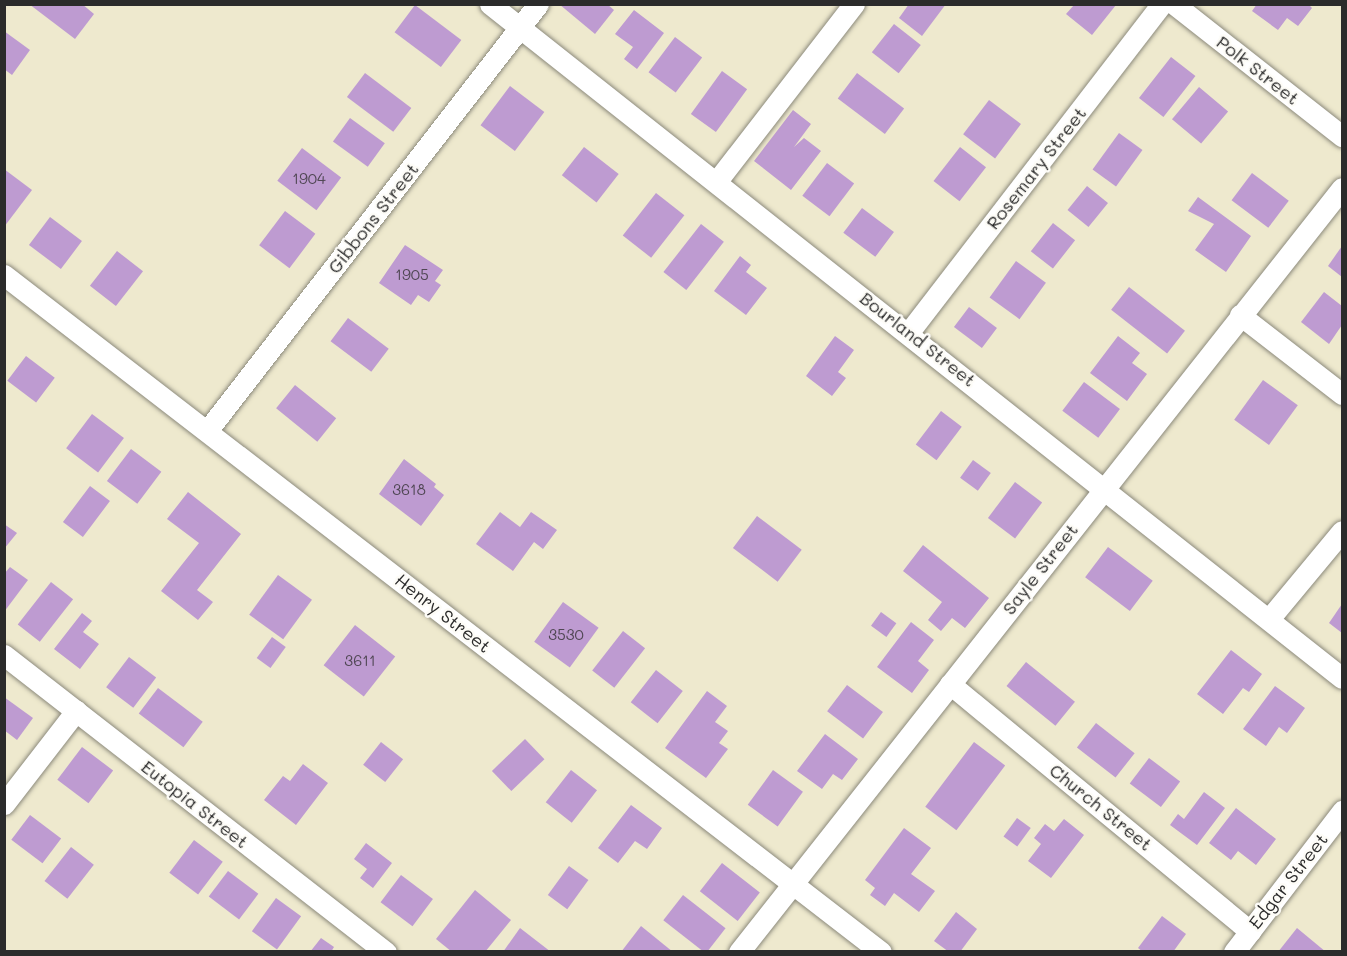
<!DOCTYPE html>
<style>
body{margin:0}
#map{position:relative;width:1347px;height:956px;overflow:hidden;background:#eee9ce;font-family:Mali,sans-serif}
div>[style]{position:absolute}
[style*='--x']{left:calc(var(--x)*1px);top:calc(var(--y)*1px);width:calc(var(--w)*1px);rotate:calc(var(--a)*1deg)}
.building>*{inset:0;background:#be9bd1;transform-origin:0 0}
.roads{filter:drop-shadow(0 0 2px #8c8a7c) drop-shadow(0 0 2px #8c8a7c)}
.street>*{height:21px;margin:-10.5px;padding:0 10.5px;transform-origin:10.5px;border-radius:10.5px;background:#fff}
span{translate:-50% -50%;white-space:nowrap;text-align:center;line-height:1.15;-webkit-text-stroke:5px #fdfcf7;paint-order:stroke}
.number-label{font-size:15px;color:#504754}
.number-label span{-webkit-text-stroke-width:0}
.street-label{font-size:18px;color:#2b2b2b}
.frame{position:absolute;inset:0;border:6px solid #2b2b2b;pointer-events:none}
</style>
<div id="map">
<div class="building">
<div style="clip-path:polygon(29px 4px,82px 4px,94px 14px,75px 39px)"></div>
<div style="clip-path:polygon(559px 4px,607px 4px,614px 10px,595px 34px)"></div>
<div style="clip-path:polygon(909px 4px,946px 4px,922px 36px,899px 18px)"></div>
<div style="clip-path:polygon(1257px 4px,1308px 4px,1312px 8px,1298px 26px,1287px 18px,1278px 30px,1252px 11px)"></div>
<div style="left:415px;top:5px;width:58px;height:34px;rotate:37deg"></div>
<div style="clip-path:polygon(1074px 5px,1116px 5px,1092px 35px,1066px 14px)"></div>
<div style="clip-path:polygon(634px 10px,664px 33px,637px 69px,624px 59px,633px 47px,615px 34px)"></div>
<div style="left:894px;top:24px;width:34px;height:36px;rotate:38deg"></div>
<div style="clip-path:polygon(4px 31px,30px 50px,12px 75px,4px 69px)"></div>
<div style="left:675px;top:37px;width:34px;height:44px;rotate:37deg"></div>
<div style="left:1171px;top:57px;width:31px;height:52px;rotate:38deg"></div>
<div style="left:722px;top:71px;width:31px;height:53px;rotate:36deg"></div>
<div style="left:365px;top:73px;width:58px;height:30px;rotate:37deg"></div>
<div style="left:857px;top:73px;width:59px;height:32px;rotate:37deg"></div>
<div style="left:510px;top:86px;width:43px;height:49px;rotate:37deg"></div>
<div style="left:1199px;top:87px;width:38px;height:42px;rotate:40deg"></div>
<div style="left:989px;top:100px;width:40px;height:43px;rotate:37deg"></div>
<div style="clip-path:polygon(793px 110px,811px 124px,794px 147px,804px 138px,821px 151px,791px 190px,754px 161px)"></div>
<div style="left:350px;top:118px;width:43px;height:29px;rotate:36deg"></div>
<div style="left:1119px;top:133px;width:29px;height:45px;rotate:36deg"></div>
<div style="left:584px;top:147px;width:44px;height:36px;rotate:38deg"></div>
<div style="left:960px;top:147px;width:33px;height:43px;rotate:38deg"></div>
<div style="left:302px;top:148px;width:49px;height:41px;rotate:37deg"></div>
<div style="left:827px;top:163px;width:34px;height:41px;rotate:37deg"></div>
<div style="clip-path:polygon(4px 169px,32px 190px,4px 227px)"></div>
<div style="left:1252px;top:173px;width:46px;height:34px;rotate:37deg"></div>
<div style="left:1087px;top:186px;width:27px;height:31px;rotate:39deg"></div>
<div style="left:656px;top:193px;width:36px;height:54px;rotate:38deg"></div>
<div style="clip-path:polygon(1198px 197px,1251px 236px,1226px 272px,1195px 250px,1214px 224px,1188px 211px)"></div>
<div style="left:862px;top:208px;width:40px;height:31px;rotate:37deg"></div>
<div style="left:285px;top:211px;width:38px;height:43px;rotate:37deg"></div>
<div style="left:50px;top:217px;width:40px;height:35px;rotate:37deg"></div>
<div style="left:1053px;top:223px;width:28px;height:36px;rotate:38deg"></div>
<div style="left:701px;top:224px;width:29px;height:61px;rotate:38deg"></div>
<div style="clip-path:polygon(405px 245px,443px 270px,435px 281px,441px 285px,429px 302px,418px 295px,411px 305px,379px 283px)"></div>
<div style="clip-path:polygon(1342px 246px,1342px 277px,1328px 266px)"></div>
<div style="left:117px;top:251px;width:33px;height:44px;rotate:38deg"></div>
<div style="clip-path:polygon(740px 256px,751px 265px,746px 272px,767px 288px,746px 315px,714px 291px)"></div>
<div style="left:1016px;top:261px;width:37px;height:45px;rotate:36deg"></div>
<div style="left:1129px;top:287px;width:71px;height:29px;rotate:38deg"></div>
<div style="clip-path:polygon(1324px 292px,1342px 306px,1342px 325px,1329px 344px,1301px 322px)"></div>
<div style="left:969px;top:307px;width:35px;height:25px;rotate:37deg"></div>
<div style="left:348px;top:318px;width:51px;height:29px;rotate:37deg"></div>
<div style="clip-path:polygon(835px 336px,854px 350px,838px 372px,846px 378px,832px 396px,806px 376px)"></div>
<div style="clip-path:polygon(1118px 336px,1140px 353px,1132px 363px,1147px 374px,1127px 401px,1090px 373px)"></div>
<div style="left:26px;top:356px;width:36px;height:31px;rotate:37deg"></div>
<div style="left:1263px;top:380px;width:43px;height:49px;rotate:36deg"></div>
<div style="left:1084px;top:382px;width:45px;height:36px;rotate:37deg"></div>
<div style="left:295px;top:385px;width:53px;height:30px;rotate:39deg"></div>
<div style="left:941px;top:411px;width:26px;height:42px;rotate:37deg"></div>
<div style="left:92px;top:414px;width:40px;height:43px;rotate:37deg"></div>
<div style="left:131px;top:449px;width:38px;height:40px;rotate:37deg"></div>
<div style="clip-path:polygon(404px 459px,436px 484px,434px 487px,444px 495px,421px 526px,379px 494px)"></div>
<div style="left:973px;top:460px;width:22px;height:22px;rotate:36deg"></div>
<div style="left:1015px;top:482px;width:34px;height:45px;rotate:37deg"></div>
<div style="left:90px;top:486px;width:25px;height:45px;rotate:37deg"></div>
<div style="clip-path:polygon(188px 492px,241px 534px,197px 590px,213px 602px,198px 620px,161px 591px,199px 543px,167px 519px)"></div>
<div style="clip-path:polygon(500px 512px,520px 527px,531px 512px,557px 530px,543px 549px,534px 542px,513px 571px,476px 544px)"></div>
<div style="left:757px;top:516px;width:56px;height:40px;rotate:37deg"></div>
<div style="clip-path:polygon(4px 524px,17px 533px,4px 549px)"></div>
<div style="clip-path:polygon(923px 545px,989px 598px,965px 628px,952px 618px,941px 631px,928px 620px,942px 602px,903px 571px)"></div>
<div style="left:1108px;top:547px;width:56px;height:38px;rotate:37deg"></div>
<div style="clip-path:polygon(10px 567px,28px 580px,4px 612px,4px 574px)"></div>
<div style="left:278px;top:575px;width:42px;height:49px;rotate:36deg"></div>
<div style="left:51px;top:582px;width:28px;height:54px;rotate:38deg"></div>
<div style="left:563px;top:602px;width:44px;height:49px;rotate:36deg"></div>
<div style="clip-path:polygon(1342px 604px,1342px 633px,1329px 623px)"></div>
<div style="left:881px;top:612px;width:19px;height:17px;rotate:36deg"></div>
<div style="clip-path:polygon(82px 613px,92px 621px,83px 632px,99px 644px,80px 669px,54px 649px)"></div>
<div style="clip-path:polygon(911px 622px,934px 640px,918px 661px,929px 670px,912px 693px,877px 667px)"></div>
<div style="left:355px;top:625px;width:51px;height:51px;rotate:38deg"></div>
<div style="left:623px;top:631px;width:28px;height:50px;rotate:38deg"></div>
<div style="left:272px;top:637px;width:17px;height:26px;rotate:36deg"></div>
<div style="clip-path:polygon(1231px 650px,1262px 674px,1249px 692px,1243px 688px,1223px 714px,1197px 694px)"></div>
<div style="left:129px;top:657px;width:34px;height:38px;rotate:37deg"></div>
<div style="left:1026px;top:662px;width:63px;height:31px;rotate:39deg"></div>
<div style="left:656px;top:670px;width:34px;height:41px;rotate:38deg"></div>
<div style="left:847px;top:685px;width:45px;height:33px;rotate:37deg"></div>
<div style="clip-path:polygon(1275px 686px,1305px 708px,1287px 733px,1279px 727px,1266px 746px,1243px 729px)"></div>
<div style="left:158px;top:688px;width:56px;height:32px;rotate:37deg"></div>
<div style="clip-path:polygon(707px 691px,727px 706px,715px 722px,728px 731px,719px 743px,728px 749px,706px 778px,665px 748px)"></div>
<div style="clip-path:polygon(4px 697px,33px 718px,17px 740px,4px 730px)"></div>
<div style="left:1096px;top:723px;width:49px;height:31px;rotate:38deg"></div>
<div style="clip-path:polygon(825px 734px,858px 759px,842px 780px,833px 774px,822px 789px,797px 771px)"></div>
<div style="left:525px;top:739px;width:28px;height:46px;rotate:46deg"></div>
<div style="left:381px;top:742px;width:28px;height:29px;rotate:38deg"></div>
<div style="left:974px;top:742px;width:39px;height:81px;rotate:37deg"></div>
<div style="left:82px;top:747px;width:39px;height:41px;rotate:37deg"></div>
<div style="left:1149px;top:758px;width:39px;height:32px;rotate:37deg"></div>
<div style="clip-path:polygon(303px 764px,328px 783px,296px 825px,264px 800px,283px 776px,290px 781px)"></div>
<div style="left:571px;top:770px;width:33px;height:41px;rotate:38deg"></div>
<div style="left:773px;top:770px;width:37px;height:43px;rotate:36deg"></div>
<div style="clip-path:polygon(1204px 792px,1225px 808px,1197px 845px,1170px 825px,1178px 814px,1184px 819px)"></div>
<div style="clip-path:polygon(631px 805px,662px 828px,647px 849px,635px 841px,618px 863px,598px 848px)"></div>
<div style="clip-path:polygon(1236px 808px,1276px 839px,1256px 865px,1238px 851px,1231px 860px,1209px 843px)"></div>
<div style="left:30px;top:815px;width:39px;height:31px;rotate:37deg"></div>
<div style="left:1017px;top:818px;width:17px;height:23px;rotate:36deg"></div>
<div style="clip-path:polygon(1064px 819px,1084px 835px,1051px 878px,1028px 861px,1041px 844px,1034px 838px,1045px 824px,1054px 831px)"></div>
<div style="clip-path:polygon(904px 828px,931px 848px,911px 874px,935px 891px,919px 912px,894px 893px,885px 906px,870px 895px,875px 888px,865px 880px)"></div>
<div style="left:194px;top:840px;width:36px;height:41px;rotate:37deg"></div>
<div style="clip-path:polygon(366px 843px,392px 863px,373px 888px,360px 878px,367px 869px,354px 859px)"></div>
<div style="left:71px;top:847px;width:29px;height:43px;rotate:38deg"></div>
<div style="left:722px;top:863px;width:48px;height:36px;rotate:38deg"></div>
<div style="left:569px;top:866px;width:24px;height:36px;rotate:36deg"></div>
<div style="left:228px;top:871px;width:38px;height:32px;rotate:37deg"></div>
<div style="left:401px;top:875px;width:40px;height:34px;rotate:37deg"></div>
<div style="clip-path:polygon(475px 890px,511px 920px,485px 952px,452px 952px,436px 939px)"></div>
<div style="left:683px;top:895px;width:54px;height:32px;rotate:38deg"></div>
<div style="left:276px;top:898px;width:31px;height:41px;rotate:36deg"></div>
<div style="clip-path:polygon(956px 912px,977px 929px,960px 952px,949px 952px,934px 941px)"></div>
<div style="clip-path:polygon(1162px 916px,1186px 934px,1173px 952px,1143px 952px,1138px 948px)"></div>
<div style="clip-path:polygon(641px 926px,673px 952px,621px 952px)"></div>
<div style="clip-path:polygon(520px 928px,542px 945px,551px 952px,503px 952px)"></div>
<div style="clip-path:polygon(1297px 928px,1326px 952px,1278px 952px)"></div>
<div style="clip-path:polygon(321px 938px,334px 947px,331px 952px,310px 952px)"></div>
</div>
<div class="roads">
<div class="street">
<div style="--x:490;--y:4;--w:1086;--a:38.35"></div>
<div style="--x:1174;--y:4;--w:214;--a:38.2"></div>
<div style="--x:717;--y:181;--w:224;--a:-52.3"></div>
<div style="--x:4;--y:275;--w:1108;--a:37.67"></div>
<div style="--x:1240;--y:315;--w:129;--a:37.8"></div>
<div style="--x:909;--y:332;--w:414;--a:-52.4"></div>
<div style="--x:207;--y:431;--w:540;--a:-52.22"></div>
<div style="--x:1269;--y:619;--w:114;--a:-50.3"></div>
<div style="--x:4;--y:655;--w:484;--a:37.9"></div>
<div style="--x:950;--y:684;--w:389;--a:39.5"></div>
<div style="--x:4;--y:804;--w:118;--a:-52.3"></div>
<div style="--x:739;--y:952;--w:973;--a:-51.72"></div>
<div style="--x:1234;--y:952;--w:178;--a:-52.5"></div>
</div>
</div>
<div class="number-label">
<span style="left:309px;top:179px">1904</span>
<span style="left:412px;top:275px">1905</span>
<span style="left:409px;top:490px">3618</span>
<span style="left:566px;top:635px">3530</span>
<span style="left:360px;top:661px">3611</span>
</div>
<div class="street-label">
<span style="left:1258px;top:70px;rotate:38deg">Polk Street</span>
<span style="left:1036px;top:168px;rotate:-52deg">Rosemary Street</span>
<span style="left:373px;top:218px;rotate:-52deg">Gibbons Street</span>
<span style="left:918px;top:339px;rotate:38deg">Bourland Street</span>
<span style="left:1040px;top:569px;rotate:-52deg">Sayle Street</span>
<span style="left:443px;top:613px;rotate:38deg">Henry Street</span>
<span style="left:195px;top:804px;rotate:38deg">Eutopia Street</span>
<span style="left:1101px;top:807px;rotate:39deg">Church Street</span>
<span style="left:1288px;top:881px;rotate:-52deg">Edgar Street</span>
</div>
<div class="frame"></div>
</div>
